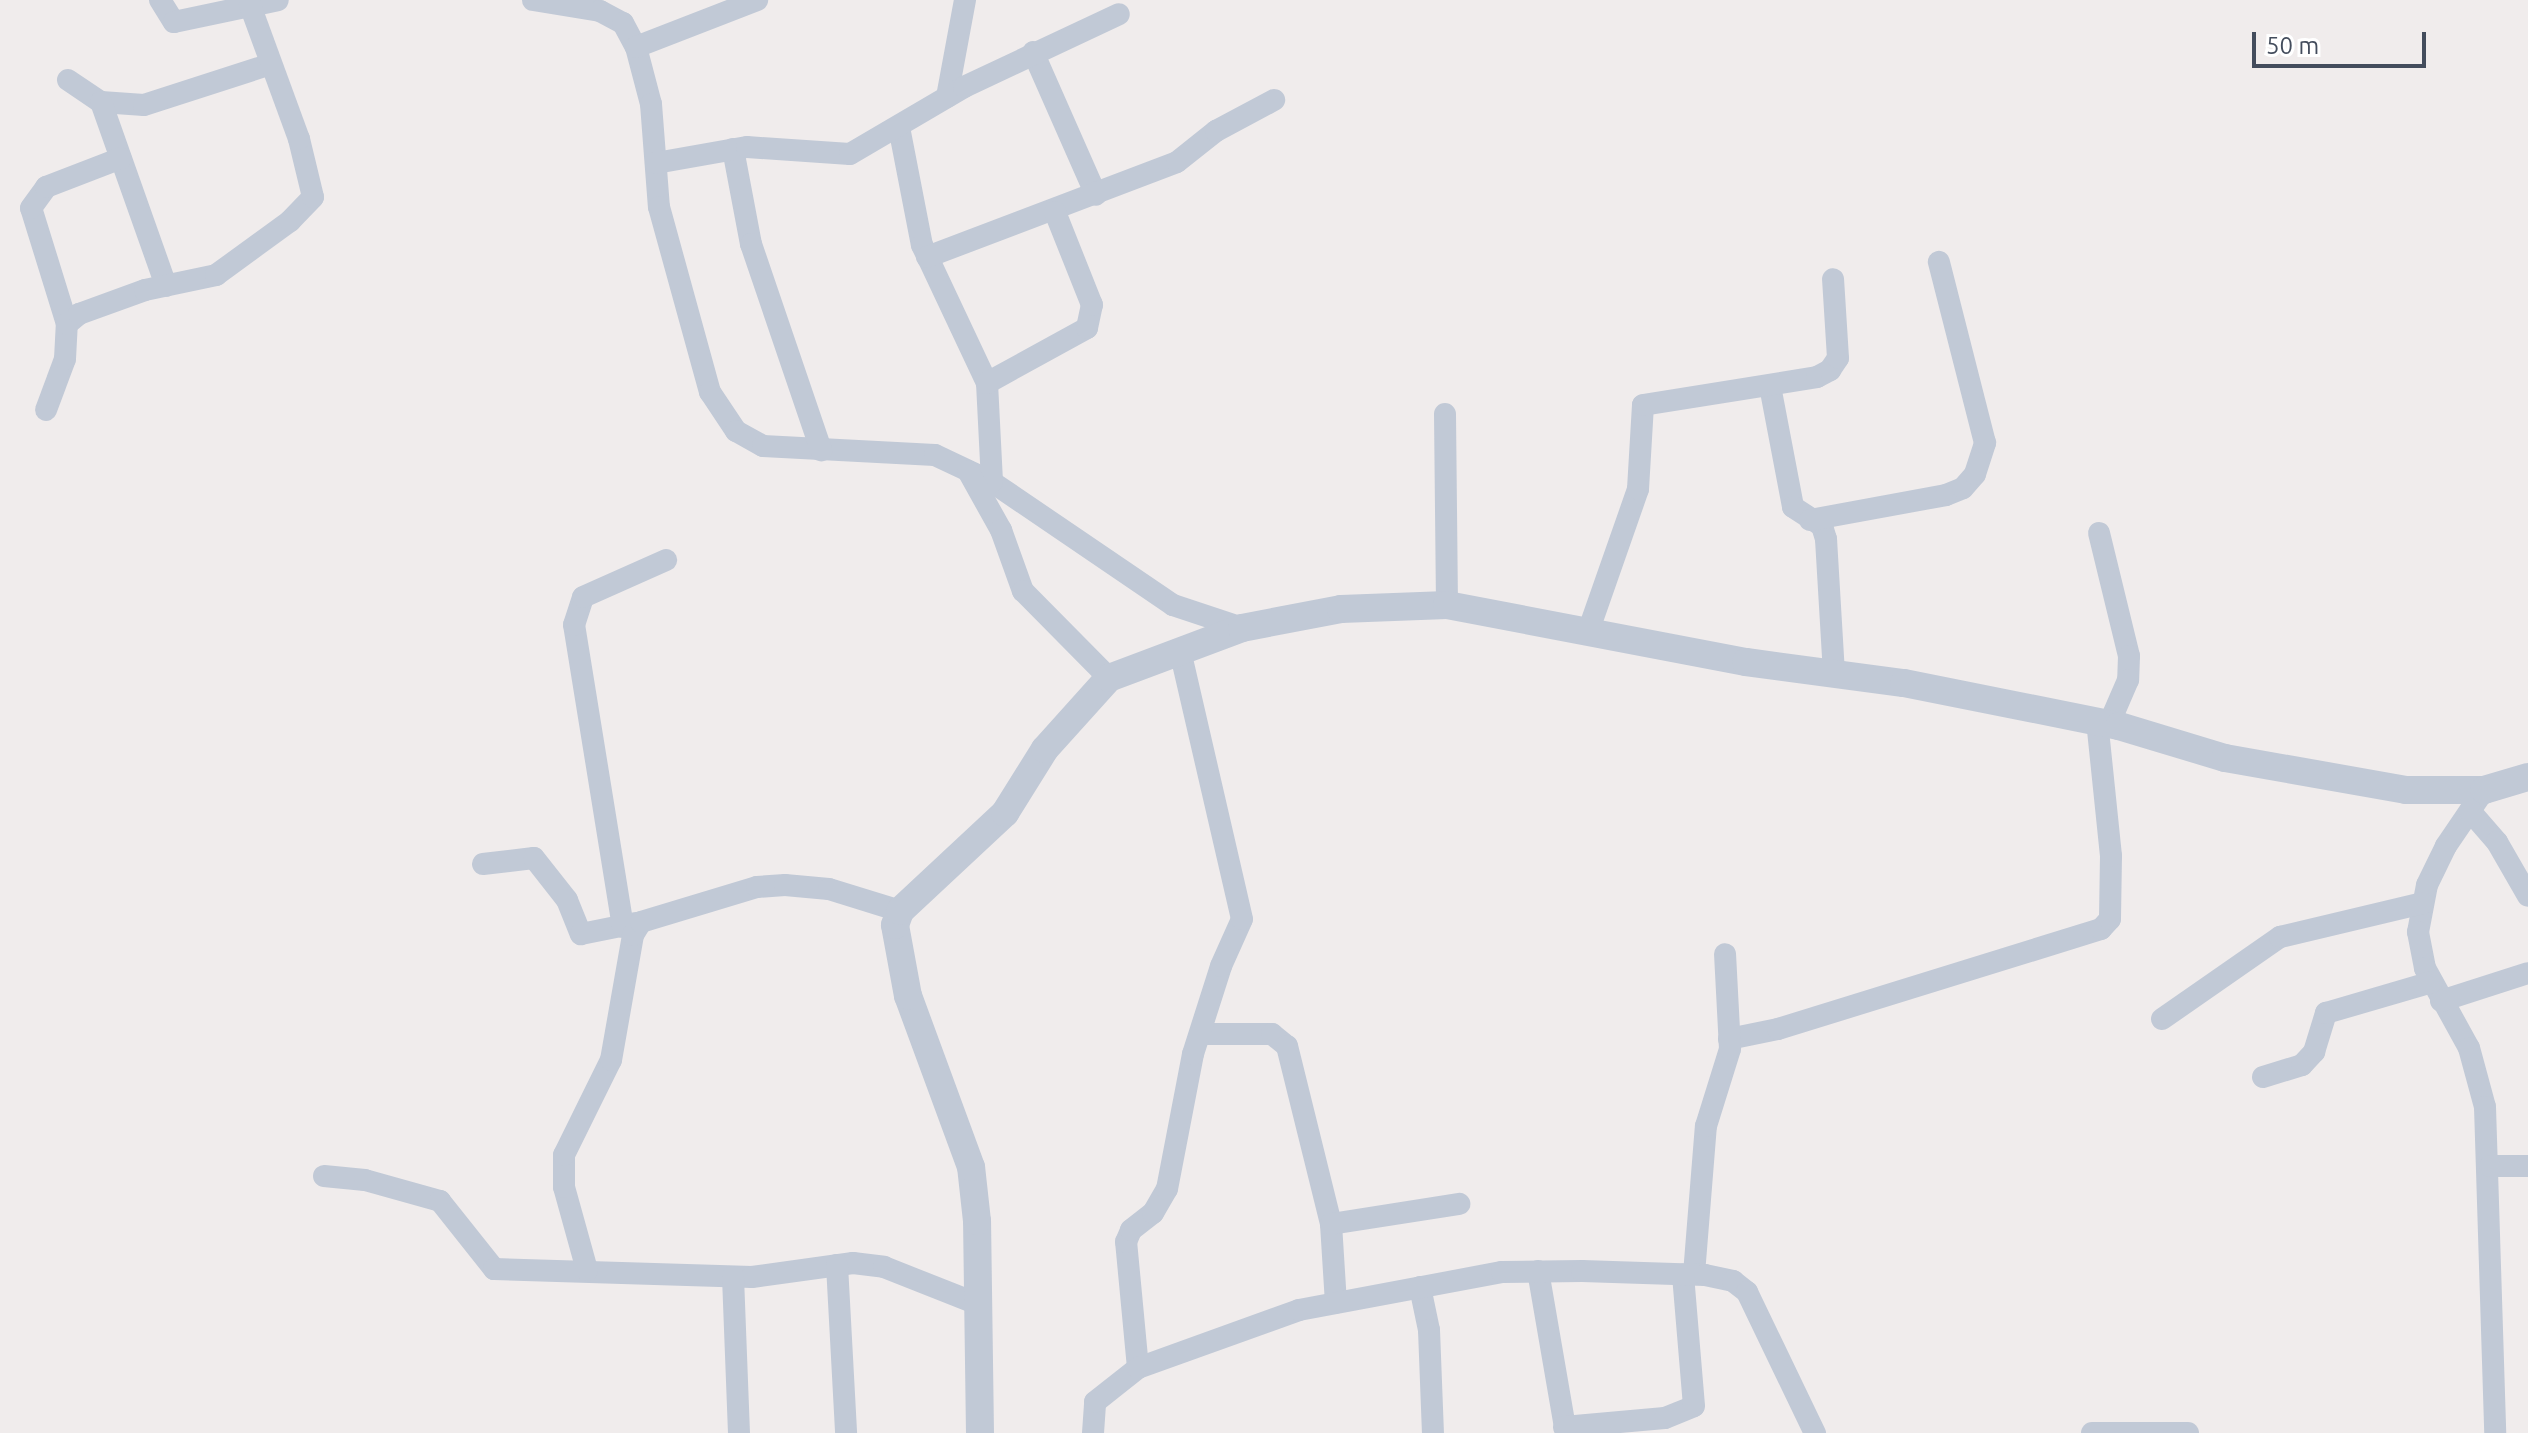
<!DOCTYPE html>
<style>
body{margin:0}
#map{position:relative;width:2528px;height:1433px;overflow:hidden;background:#f0ecec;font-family:Ubuntu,sans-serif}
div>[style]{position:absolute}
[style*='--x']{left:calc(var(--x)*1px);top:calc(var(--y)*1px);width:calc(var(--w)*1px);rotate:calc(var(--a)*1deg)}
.minor>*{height:22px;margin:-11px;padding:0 11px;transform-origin:11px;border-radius:11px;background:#c1c9d6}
.tertiary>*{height:28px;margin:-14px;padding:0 14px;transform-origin:14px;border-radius:14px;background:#c1c9d6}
span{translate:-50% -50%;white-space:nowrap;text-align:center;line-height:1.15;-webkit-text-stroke:8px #fff;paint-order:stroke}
.scale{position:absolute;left:2252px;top:32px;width:174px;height:36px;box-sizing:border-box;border:4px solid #434c5c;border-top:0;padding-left:10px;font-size:24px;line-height:28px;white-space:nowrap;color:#434c5c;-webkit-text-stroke:6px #fff;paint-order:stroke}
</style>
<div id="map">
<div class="minor">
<div style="--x:160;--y:0;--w:26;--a:58"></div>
<div style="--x:174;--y:22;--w:106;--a:-11.9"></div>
<div style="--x:533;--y:0;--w:68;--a:9.3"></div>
<div style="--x:600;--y:11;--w:26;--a:28"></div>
<div style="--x:623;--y:23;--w:27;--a:62"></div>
<div style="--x:636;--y:47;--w:59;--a:75.3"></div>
<div style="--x:651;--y:104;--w:103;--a:85.6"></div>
<div style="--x:659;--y:207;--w:192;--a:74.6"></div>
<div style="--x:710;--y:392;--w:47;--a:56.3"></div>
<div style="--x:736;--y:431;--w:31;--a:29"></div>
<div style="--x:763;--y:446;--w:172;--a:3"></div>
<div style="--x:935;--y:455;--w:63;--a:25.3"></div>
<div style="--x:992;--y:482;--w:219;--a:34.2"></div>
<div style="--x:1173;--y:605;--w:73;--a:18.4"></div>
<div style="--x:636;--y:47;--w:130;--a:-21.2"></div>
<div style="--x:1033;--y:52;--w:156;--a:66.2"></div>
<div style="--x:68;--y:80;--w:40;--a:34"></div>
<div style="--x:101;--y:102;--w:43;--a:4"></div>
<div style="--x:144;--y:105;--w:133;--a:-17.9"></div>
<div style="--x:947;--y:97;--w:99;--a:-79.5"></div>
<div style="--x:101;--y:102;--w:195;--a:70.5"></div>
<div style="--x:899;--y:127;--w:120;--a:79"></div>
<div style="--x:922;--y:245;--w:153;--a:64.8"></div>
<div style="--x:987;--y:383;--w:99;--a:87.1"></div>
<div style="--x:733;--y:149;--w:97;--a:79.3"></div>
<div style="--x:751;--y:244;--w:218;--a:71.2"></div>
<div style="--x:656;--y:163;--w:92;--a:-10"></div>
<div style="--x:747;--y:147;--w:103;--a:3.9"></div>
<div style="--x:850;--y:154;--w:132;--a:-30.4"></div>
<div style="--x:964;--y:87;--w:171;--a:-25.2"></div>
<div style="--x:927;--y:257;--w:267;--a:-20.8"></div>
<div style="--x:1177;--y:162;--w:50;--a:-38.5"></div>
<div style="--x:1216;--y:131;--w:66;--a:-28.1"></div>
<div style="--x:67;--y:324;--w:121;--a:-107.2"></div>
<div style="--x:31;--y:208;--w:26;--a:-54"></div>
<div style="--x:46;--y:187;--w:80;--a:-21.1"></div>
<div style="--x:987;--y:383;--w:114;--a:-28.8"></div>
<div style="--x:1087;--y:328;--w:24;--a:-78"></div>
<div style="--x:1092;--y:305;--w:100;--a:-111.7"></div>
<div style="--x:1770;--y:386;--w:123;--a:79.2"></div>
<div style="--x:1793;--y:507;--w:35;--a:33"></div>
<div style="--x:1822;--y:526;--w:14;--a:73"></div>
<div style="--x:1826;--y:539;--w:135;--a:86.6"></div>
<div style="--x:46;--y:410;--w:54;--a:-69.6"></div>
<div style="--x:65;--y:359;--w:35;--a:-87"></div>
<div style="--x:67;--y:324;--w:16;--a:-40"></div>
<div style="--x:79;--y:314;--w:70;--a:-20"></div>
<div style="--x:145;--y:290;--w:73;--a:-11.9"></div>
<div style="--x:216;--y:275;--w:92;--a:-36.1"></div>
<div style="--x:290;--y:221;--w:33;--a:-46"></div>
<div style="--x:313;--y:197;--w:60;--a:-103.6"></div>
<div style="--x:299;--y:139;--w:143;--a:-110.1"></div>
<div style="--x:1445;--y:414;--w:191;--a:89.4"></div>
<div style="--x:968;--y:471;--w:68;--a:60.8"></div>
<div style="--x:1001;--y:530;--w:65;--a:70.2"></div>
<div style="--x:1023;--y:591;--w:122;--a:45.3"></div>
<div style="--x:1810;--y:520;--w:138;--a:-10.4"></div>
<div style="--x:1946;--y:495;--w:18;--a:-22"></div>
<div style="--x:1963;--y:488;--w:18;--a:-49"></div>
<div style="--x:1975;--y:474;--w:33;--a:-72"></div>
<div style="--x:1985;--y:443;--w:187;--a:-104.3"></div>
<div style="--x:2099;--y:533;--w:127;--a:76.3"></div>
<div style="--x:2129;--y:656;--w:24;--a:92"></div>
<div style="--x:2128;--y:680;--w:48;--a:113.4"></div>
<div style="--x:1588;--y:632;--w:151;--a:-70.7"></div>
<div style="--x:1638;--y:489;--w:84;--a:-86.6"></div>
<div style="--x:1643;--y:405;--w:176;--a:-9.1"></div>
<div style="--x:1817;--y:377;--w:15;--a:-28"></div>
<div style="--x:1830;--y:370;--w:14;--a:-56"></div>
<div style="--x:1838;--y:358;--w:79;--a:-93.6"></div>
<div style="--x:2484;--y:790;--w:68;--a:124.2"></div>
<div style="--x:2446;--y:846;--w:43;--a:116"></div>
<div style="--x:2427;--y:885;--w:48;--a:100.8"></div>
<div style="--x:2418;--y:932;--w:37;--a:79"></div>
<div style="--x:2425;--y:968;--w:91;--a:61.2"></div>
<div style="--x:2469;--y:1048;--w:61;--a:74.8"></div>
<div style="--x:2485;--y:1107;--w:326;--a:88.2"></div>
<div style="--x:2470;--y:811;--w:41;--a:48.9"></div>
<div style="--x:2497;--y:842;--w:62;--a:60.1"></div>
<div style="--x:483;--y:864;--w:51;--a:-6.7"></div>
<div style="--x:534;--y:858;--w:53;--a:51.8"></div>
<div style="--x:567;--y:900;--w:37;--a:68"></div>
<div style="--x:581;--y:934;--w:56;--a:-11.3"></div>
<div style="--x:623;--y:927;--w:306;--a:-99.2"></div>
<div style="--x:574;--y:625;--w:29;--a:-72"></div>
<div style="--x:583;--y:597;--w:91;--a:-24"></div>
<div style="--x:2441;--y:1001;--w:91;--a:-17.8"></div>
<div style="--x:2162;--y:1019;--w:144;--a:-34.8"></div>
<div style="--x:2280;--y:937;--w:147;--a:-13.4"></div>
<div style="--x:1201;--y:1034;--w:71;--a:0"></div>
<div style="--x:1272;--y:1034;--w:19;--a:39"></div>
<div style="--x:1287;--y:1046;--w:183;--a:76.1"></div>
<div style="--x:1331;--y:1224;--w:79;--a:86.4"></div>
<div style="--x:1729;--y:1039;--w:50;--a:-11.5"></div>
<div style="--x:1778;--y:1029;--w:338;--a:-17.2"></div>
<div style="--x:2101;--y:929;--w:13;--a:-48"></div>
<div style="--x:2110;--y:919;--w:63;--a:-89.1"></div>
<div style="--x:2111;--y:856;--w:136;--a:-95.9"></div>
<div style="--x:2263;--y:1077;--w:41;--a:-17.1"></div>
<div style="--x:2302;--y:1065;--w:18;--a:-47"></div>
<div style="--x:2314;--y:1052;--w:41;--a:-72.9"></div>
<div style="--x:2326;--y:1013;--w:110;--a:-16.3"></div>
<div style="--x:2490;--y:1166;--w:38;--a:0"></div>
<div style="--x:324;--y:1176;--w:41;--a:5.6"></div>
<div style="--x:365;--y:1180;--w:78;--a:15.6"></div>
<div style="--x:440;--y:1201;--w:87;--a:51.5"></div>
<div style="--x:494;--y:1269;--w:258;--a:1.8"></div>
<div style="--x:752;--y:1277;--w:102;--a:-7.9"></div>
<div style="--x:853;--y:1263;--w:31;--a:7"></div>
<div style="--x:884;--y:1267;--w:98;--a:21.6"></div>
<div style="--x:1331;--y:1224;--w:130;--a:-8.9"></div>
<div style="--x:837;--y:1265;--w:168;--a:86.9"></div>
<div style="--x:587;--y:1270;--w:86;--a:-105.5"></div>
<div style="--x:564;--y:1187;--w:32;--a:-90"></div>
<div style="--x:564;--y:1155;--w:106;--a:-63.7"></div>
<div style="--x:611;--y:1060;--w:127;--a:-80"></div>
<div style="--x:633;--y:935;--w:15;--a:-58"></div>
<div style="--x:641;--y:922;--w:121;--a:-16.8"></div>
<div style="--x:757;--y:887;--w:28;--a:-4"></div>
<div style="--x:785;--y:885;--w:44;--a:5.2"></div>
<div style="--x:829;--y:889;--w:74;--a:17.2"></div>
<div style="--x:1538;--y:1271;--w:164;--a:80.2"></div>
<div style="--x:1694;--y:1274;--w:148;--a:-85.4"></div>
<div style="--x:1706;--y:1126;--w:81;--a:-72.7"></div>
<div style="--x:1730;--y:1049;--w:95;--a:-93"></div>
<div style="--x:733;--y:1277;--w:156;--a:87.8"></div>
<div style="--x:1420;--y:1287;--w:44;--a:78.2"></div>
<div style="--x:1429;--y:1330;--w:103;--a:87.8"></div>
<div style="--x:1138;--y:1368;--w:127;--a:-95.4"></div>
<div style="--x:1126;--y:1242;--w:13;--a:-67"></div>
<div style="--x:1131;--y:1230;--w:28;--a:-38"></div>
<div style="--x:1153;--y:1213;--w:28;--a:-60"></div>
<div style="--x:1167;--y:1189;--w:137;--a:-79.1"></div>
<div style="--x:1193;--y:1054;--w:92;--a:-72.3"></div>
<div style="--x:1221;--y:966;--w:51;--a:-65.9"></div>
<div style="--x:1242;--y:919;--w:275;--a:-103"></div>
<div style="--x:1564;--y:1427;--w:101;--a:-5.1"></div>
<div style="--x:1665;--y:1418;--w:31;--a:-22"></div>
<div style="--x:1694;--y:1406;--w:132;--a:-94.8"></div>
<div style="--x:1093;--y:1433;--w:31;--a:-86"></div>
<div style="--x:1095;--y:1402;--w:55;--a:-38.3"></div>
<div style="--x:1138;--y:1368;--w:171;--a:-19.8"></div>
<div style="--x:1299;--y:1310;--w:207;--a:-10.6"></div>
<div style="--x:1502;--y:1272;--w:80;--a:-0.7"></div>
<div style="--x:1582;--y:1271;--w:123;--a:1.9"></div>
<div style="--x:1705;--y:1275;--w:29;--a:12"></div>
<div style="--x:1733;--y:1281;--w:18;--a:38"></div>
<div style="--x:1747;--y:1292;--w:157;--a:64.3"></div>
<div style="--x:2092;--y:1433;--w:96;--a:0"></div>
</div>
<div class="tertiary">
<div style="--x:980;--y:1433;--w:212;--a:-90.8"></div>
<div style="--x:977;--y:1221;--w:54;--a:-96.3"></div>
<div style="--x:971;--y:1167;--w:182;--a:-110.2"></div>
<div style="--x:908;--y:996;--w:72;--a:-100.4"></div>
<div style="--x:895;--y:925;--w:15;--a:-70"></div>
<div style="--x:900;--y:911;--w:144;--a:-43"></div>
<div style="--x:1005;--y:813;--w:75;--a:-58"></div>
<div style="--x:1045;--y:749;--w:96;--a:-48"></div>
<div style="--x:1109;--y:678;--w:142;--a:-20.6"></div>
<div style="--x:1242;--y:628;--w:101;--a:-10.9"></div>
<div style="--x:1341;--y:609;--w:106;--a:-2.2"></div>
<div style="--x:1447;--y:605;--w:304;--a:10.8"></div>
<div style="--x:1746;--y:662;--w:159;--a:7.6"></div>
<div style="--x:1904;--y:683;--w:219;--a:11.3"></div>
<div style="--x:2119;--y:726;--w:111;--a:16.8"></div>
<div style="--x:2225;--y:758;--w:184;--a:10"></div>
<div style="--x:2406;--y:790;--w:78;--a:0"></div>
<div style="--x:2484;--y:790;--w:46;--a:-16.5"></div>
</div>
<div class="scale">50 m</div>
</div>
